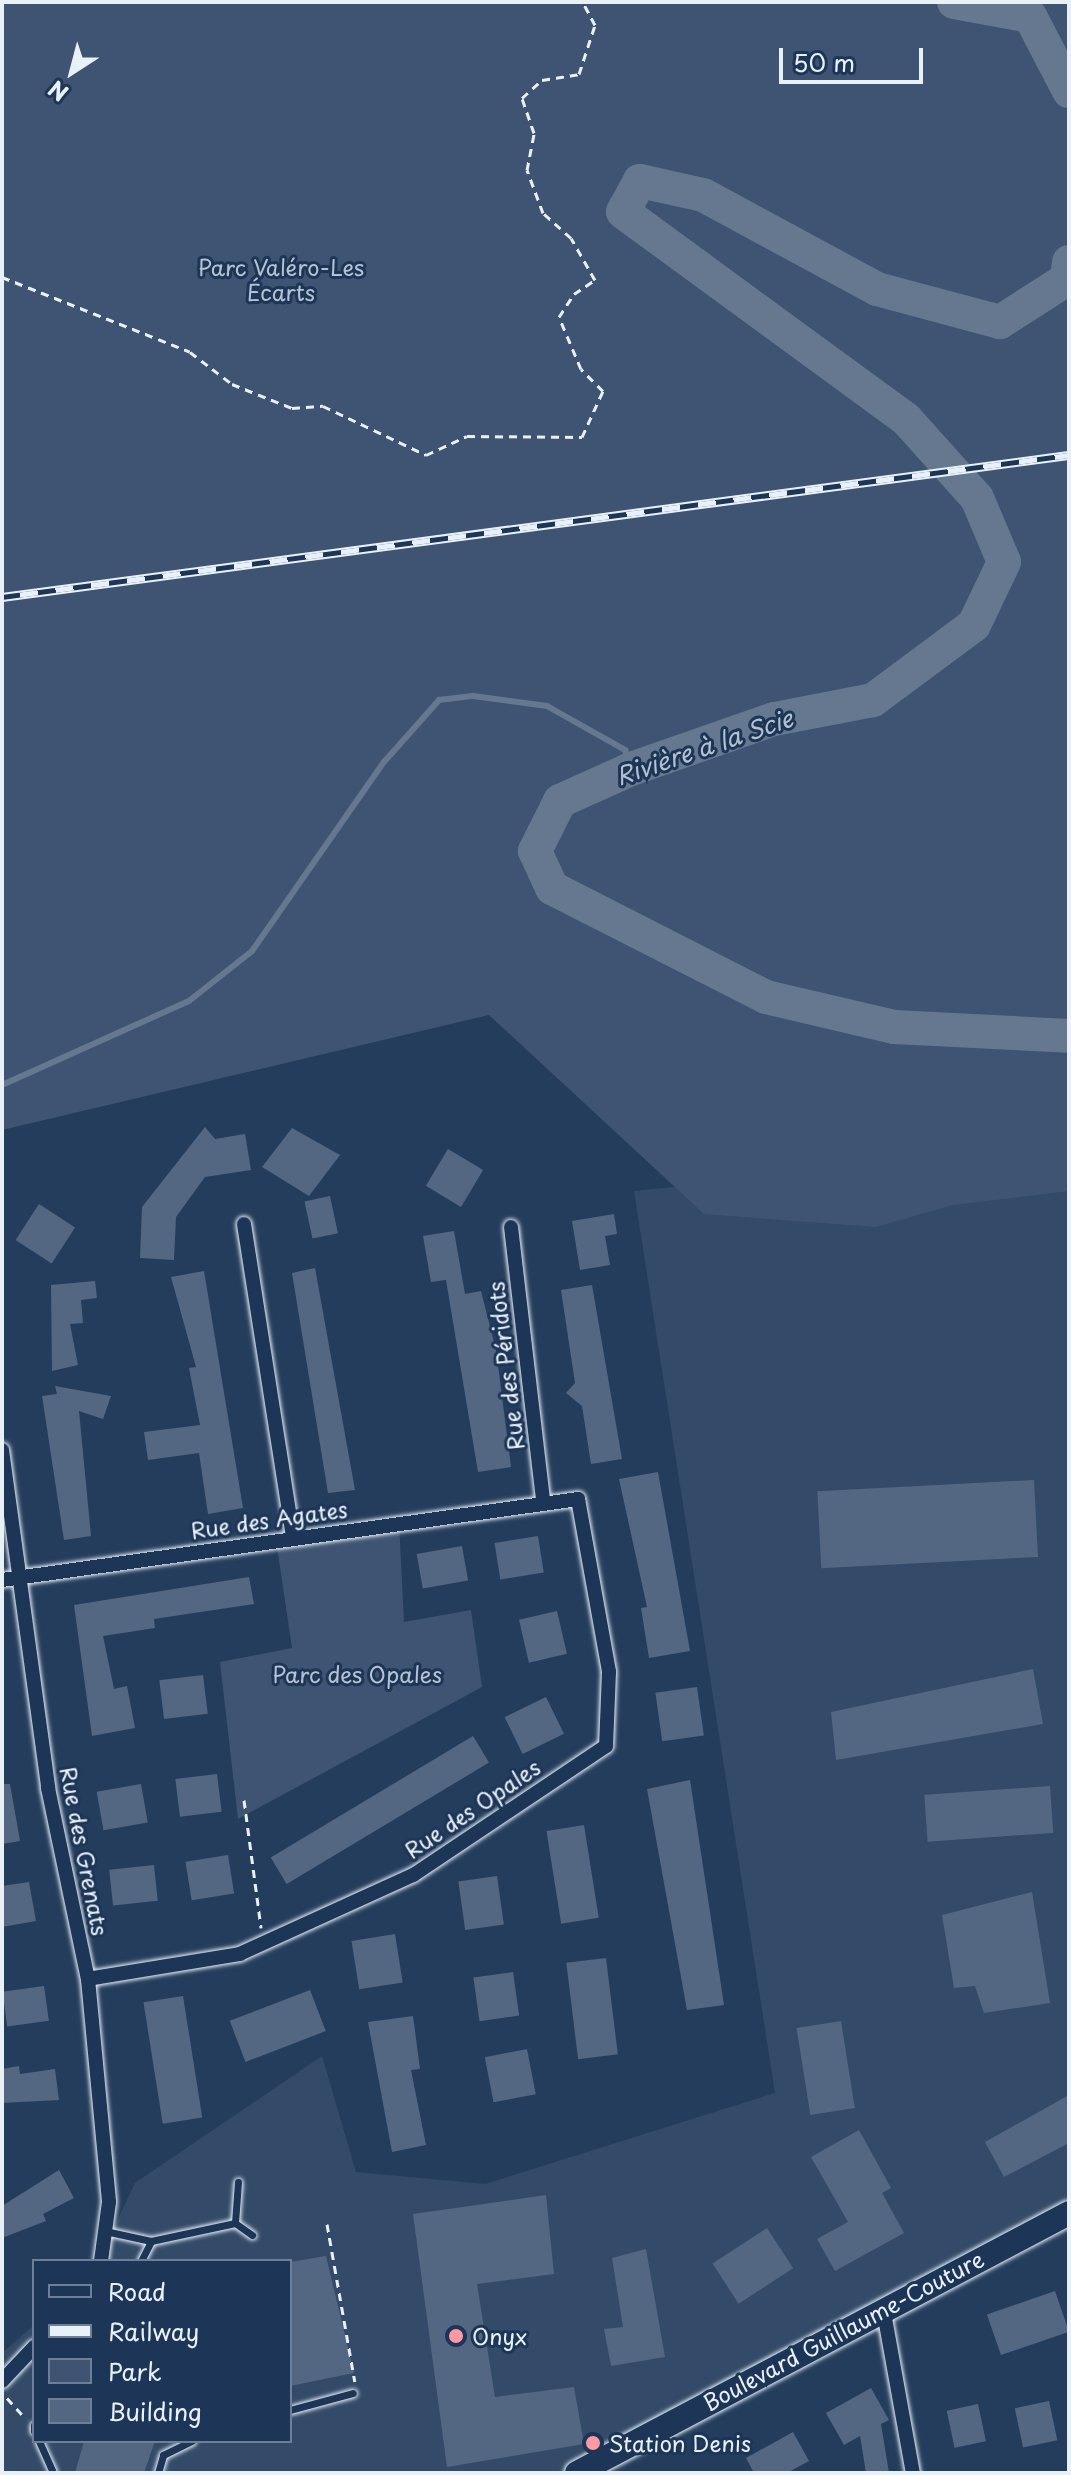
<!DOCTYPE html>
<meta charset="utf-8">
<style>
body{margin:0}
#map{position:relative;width:1071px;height:2475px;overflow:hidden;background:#253d5d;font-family:"Playpen Sans",sans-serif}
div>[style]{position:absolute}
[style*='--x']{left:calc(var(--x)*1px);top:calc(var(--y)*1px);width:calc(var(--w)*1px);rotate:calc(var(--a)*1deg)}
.built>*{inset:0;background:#334a68}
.green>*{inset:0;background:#3e5472}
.stream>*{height:6px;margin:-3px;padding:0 3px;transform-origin:3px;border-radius:3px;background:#657890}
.river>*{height:34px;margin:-17px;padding:0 17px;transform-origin:17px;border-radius:17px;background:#657890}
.building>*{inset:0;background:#536782;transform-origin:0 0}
.path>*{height:3px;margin-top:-1.5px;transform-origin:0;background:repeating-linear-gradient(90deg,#e8f1f8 0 8px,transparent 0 14px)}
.roads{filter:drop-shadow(0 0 2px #e8f1f8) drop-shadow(0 0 2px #e8f1f8)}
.lane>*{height:7px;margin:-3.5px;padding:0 3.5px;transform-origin:3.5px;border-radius:3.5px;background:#1d3557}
.street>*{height:14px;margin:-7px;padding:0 7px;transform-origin:7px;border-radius:7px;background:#1d3557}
.primary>*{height:24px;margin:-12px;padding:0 12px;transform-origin:12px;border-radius:12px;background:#1d3557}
.rail>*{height:9px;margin-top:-4.5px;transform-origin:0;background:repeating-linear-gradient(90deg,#1d3557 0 18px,#e8f1f8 0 36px);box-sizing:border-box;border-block:2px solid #e8f1f8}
.dots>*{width:22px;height:22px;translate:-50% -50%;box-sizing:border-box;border:4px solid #1d3557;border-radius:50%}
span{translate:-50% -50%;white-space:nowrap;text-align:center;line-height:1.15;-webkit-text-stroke:6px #1d3557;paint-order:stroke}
.park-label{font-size:22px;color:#b5c2d0}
.street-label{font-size:22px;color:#e8f1f8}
.poi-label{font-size:22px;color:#e8f1f8}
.left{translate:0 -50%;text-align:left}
.water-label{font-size:24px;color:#b4c1ce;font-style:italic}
.frame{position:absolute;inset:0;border:4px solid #e8f1f8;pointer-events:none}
.legend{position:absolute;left:32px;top:2259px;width:260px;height:184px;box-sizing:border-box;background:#1d3557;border:2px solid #6e8097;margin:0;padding:10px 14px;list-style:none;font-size:24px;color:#e8f1f8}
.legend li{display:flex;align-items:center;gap:16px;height:40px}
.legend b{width:40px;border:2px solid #6e8097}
.north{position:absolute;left:32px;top:32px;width:80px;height:80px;-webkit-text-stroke:6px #1d3557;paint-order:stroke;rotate:216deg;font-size:22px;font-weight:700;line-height:32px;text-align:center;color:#e8f1f8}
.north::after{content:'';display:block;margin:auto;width:28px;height:36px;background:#e8f1f8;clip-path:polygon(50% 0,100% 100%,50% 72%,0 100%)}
.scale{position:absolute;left:779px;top:48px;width:144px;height:36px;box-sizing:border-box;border:4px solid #e8f1f8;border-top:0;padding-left:10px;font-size:24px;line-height:28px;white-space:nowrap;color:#e8f1f8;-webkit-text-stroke:6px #1d3557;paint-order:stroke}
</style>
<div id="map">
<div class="built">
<div style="clip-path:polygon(1069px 1146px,1069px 2207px,603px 2473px,2px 2473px,2px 2353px,34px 2325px,34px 2441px,290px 2441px,290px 2261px,98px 2261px,135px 2183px,322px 2056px,356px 2172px,485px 2184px,775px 2093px,634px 1191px)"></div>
</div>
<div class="green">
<div style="clip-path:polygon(2px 2px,1069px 2px,1069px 1191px,953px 1205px,876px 1227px,704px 1214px,489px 1015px,2px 1130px)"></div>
<div style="clip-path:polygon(399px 1522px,404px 1622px,471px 1610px,482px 1687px,238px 1819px,220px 1662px,292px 1648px,276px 1540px)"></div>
</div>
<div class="stream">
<div style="--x:2;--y:1085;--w:205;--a:-24.2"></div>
<div style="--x:189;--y:1001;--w:80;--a:-38.4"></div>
<div style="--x:252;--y:951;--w:231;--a:-55.1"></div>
<div style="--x:384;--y:762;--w:83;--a:-48.4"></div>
<div style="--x:439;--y:700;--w:34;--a:-7"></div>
<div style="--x:473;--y:696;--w:75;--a:7.7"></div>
<div style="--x:547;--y:706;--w:90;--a:29.4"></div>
<div style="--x:625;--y:750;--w:20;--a:72"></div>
</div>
<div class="river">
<div style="--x:954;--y:2;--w:77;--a:10.4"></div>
<div style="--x:1030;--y:16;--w:85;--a:62.5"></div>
<div style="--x:1069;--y:262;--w:17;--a:97"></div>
<div style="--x:1067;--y:279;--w:80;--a:147.3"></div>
<div style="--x:1000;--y:322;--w:127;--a:-165"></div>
<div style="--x:877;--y:289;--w:198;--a:-151.6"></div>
<div style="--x:703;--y:195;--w:65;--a:-167.5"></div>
<div style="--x:640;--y:181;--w:35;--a:119"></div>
<div style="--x:623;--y:212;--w:351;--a:36.2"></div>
<div style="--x:906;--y:419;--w:106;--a:48.1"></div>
<div style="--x:977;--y:498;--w:69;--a:67.1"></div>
<div style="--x:1004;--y:562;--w:70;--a:115.5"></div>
<div style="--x:974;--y:625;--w:126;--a:143.4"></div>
<div style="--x:873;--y:700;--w:101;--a:169.1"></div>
<div style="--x:774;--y:719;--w:151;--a:160.7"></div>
<div style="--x:631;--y:769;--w:78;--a:155.7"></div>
<div style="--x:560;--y:801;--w:56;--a:116.6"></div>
<div style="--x:535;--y:851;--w:41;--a:65.3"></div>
<div style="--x:552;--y:888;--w:240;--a:27"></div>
<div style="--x:766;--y:997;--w:131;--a:13.2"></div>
<div style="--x:894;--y:1027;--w:175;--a:2.9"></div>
</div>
<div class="building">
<div style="clip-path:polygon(205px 1127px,215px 1139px,245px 1134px,251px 1170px,205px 1177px,176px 1217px,174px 1260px,140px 1258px,142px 1207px)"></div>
<div style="clip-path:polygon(292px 1128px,340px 1155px,309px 1196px,262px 1167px)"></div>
<div style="left:448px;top:1149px;width:41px;height:43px;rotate:31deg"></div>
<div style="left:330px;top:1196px;width:38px;height:26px;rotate:78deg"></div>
<div style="left:39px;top:1204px;width:43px;height:43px;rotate:33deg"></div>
<div style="clip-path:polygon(614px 1214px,617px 1234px,605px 1236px,610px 1265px,580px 1270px,572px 1221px)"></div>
<div style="clip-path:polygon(454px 1231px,465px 1294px,481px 1291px,496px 1350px,511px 1467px,478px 1472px,446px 1280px,431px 1282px,423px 1236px)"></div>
<div style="clip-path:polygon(315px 1268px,355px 1490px,328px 1493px,292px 1273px)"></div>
<div style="clip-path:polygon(204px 1271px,243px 1508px,208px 1514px,199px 1453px,148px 1460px,144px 1432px,200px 1425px,189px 1368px,196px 1367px,171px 1277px)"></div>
<div style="clip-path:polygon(95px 1281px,97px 1298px,81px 1300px,83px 1323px,70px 1324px,78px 1365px,52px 1371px,51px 1285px)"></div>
<div style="clip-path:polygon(592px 1285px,622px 1459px,591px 1464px,582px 1406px,566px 1393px,575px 1383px,561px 1290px)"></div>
<div style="clip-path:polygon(55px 1386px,111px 1396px,103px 1419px,79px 1411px,91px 1536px,64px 1540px,42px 1396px,57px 1394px)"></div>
<div style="clip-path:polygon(658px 1472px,690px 1651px,649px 1658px,641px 1608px,647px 1607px,619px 1479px)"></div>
<div style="left:1034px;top:1480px;width:77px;height:217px;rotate:87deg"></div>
<div style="left:538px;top:1536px;width:37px;height:44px;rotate:81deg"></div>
<div style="left:462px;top:1546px;width:35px;height:46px;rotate:80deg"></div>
<div style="clip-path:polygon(249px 1577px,254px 1604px,154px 1619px,155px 1628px,103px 1636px,114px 1689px,127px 1686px,135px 1728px,92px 1736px,74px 1605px)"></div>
<div style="left:557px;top:1611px;width:44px;height:39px;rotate:77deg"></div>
<div style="clip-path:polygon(1033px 1669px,1043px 1724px,836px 1760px,831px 1712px)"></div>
<div style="left:203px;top:1675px;width:39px;height:44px;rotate:83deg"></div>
<div style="left:697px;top:1687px;width:49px;height:42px;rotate:82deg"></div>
<div style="left:546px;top:1697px;width:41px;height:46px;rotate:64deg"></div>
<div style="left:473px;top:1736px;width:31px;height:236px;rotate:59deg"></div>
<div style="left:217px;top:1774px;width:38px;height:42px;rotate:83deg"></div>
<div style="clip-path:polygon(690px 1780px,724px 2005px,687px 2010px,647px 1789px)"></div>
<div style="clip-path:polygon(2px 1784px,10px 1784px,20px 1841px,2px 1844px)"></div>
<div style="left:141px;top:1784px;width:39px;height:45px;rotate:80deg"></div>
<div style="left:1050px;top:1786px;width:47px;height:126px;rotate:86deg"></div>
<div style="left:584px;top:1825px;width:94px;height:38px;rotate:81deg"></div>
<div style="left:228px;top:1855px;width:39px;height:43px;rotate:81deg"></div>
<div style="left:154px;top:1865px;width:36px;height:45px;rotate:84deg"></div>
<div style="left:497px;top:1876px;width:49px;height:39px;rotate:82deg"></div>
<div style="clip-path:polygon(29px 1882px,36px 1921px,2px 1927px,2px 1886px)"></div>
<div style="clip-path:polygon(1032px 1892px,1050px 2003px,984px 2013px,975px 1986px,954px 1988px,942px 1915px)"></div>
<div style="left:395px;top:1934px;width:49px;height:44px;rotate:81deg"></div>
<div style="left:606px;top:1958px;width:97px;height:40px;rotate:83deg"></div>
<div style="left:513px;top:1972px;width:44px;height:40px;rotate:82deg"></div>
<div style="left:44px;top:1986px;width:35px;height:42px;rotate:82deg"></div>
<div style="left:310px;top:1990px;width:44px;height:86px;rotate:69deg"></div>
<div style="left:183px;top:1996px;width:123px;height:40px;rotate:81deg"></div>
<div style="clip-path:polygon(413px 2016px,420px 2069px,411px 2070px,426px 2145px,392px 2152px,368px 2022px)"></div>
<div style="left:841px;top:2021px;width:88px;height:45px;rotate:81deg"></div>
<div style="left:527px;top:2049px;width:46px;height:43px;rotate:79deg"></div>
<div style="clip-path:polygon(19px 2066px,20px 2074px,55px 2069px,59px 2100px,2px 2103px,2px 2069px)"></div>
<div style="clip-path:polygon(1069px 2095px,1069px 2143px,1004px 2177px,985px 2142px)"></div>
<div style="clip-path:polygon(859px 2130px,891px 2188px,882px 2193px,904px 2233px,835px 2271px,817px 2239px,848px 2222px,811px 2157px)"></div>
<div style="clip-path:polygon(59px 2170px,74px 2198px,43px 2214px,46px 2221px,2px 2238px,2px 2206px)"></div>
<div style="clip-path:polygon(546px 2195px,554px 2274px,477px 2284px,495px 2397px,574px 2387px,584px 2444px,447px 2467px,413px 2214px)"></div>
<div style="left:767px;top:2228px;width:48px;height:65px;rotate:57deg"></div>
<div style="clip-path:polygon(646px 2249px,665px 2357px,611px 2366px,604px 2329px,623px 2327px,612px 2258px)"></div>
<div style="clip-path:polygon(326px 2256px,354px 2373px,290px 2386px,290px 2262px)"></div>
<div style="left:1055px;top:2291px;width:43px;height:72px;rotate:71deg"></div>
<div style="clip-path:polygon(871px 2388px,889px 2420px,881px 2424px,889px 2473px,866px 2473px,860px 2436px,844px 2445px,826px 2413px)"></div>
<div style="left:1049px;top:2401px;width:40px;height:35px;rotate:78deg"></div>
<div style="left:978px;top:2404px;width:38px;height:32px;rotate:78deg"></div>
<div style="clip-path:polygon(793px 2432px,809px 2461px,787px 2473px,754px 2473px,746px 2458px)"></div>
<div style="clip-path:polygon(84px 2441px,155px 2441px,144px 2473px,75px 2473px)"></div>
</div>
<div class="path">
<div style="--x:2;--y:277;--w:202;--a:21.7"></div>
<div style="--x:190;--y:352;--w:53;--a:37.3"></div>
<div style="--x:232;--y:384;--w:65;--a:21.8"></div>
<div style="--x:292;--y:408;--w:31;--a:-4"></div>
<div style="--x:323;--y:406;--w:114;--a:25.4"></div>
<div style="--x:426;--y:455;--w:45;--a:-24.9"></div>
<div style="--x:467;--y:436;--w:115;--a:0.5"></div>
<div style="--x:582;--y:437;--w:51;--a:-65.5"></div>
<div style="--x:603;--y:391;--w:31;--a:-135"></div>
<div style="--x:581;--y:369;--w:56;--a:-112.9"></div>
<div style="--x:559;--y:317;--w:27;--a:-57"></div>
<div style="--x:574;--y:294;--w:25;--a:-34"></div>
<div style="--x:595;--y:280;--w:48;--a:-119.7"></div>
<div style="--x:571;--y:238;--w:38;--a:-138"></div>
<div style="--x:543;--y:213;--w:46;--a:-110.4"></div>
<div style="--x:527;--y:170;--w:38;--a:-79"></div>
<div style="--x:534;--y:133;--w:37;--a:-109"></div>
<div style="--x:522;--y:98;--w:27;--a:-42"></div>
<div style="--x:542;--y:80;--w:37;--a:-9"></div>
<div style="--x:579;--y:74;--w:52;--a:-71.9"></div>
<div style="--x:595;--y:25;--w:26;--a:-118"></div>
<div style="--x:244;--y:1800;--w:129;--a:82.4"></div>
<div style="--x:327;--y:2224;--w:160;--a:80"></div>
<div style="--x:7;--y:2398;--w:24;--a:48"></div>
</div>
<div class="roads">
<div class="lane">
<div style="--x:238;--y:2182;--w:41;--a:94.2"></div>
<div style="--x:235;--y:2223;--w:21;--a:35"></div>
<div style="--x:105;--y:2231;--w:47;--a:12.3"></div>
<div style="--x:151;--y:2241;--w:86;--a:-12.1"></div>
<div style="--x:141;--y:2261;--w:22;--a:-63"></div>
<div style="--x:290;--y:2410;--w:65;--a:-15.1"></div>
<div style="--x:34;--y:2425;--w:6;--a:90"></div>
<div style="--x:39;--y:2441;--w:35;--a:66"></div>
<div style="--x:158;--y:2473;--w:19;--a:-74"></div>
<div style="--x:163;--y:2455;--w:32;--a:-26"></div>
</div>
<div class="street">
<div style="--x:244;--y:1224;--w:317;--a:81.1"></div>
<div style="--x:511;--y:1227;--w:275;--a:83.3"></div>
<div style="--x:2;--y:1450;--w:341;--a:82.2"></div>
<div style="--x:48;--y:1788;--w:195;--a:78.2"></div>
<div style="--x:88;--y:1979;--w:224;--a:84.6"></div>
<div style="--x:109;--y:2202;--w:60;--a:97.7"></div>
<div style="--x:2;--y:1580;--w:582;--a:-8"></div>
<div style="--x:578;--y:1499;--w:176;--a:79.8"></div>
<div style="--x:609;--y:1672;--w:74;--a:92.3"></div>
<div style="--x:606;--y:1746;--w:232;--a:146.2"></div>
<div style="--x:413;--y:1875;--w:190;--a:155.5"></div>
<div style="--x:240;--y:1954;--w:154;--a:170.7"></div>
<div style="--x:883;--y:2307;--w:169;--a:79.8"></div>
<div style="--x:2;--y:2381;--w:47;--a:-46.7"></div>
</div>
<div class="primary">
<div style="--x:577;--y:2473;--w:556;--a:-27.85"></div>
</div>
</div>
<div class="rail">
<div style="--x:2;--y:597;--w:1076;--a:-7.58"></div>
</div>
<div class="dots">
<div style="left:456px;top:2336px;background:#ff9aa2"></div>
<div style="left:593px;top:2443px;background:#ff9aa2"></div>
</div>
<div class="park-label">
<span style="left:281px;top:279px">Parc Valéro-Les<br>Écarts</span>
<span style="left:357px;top:1674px">Parc des Opales</span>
</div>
<div class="street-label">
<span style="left:505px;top:1366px;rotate:-97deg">Rue des Péridots</span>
<span style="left:269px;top:1519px;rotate:-8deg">Rue des Agates</span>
<span style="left:472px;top:1808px;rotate:-34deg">Rue des Opales</span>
<span style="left:85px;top:1851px;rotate:79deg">Rue des Grenats</span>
<span style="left:843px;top:2330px;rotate:-28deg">Boulevard Guillaume-Couture</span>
</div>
<div class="poi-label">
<span class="left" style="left:472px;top:2336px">Onyx</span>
<span class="left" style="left:609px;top:2443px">Station Denis</span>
</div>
<div class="water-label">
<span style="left:704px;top:747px;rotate:-19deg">Rivière à la Scie</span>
</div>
<div class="frame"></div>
<ul class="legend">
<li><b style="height:10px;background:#1d3557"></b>Road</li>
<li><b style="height:10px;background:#e8f1f8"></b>Railway</li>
<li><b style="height:22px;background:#3e5472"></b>Park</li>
<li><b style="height:22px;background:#536782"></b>Building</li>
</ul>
<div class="north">N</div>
<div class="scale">50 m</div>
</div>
